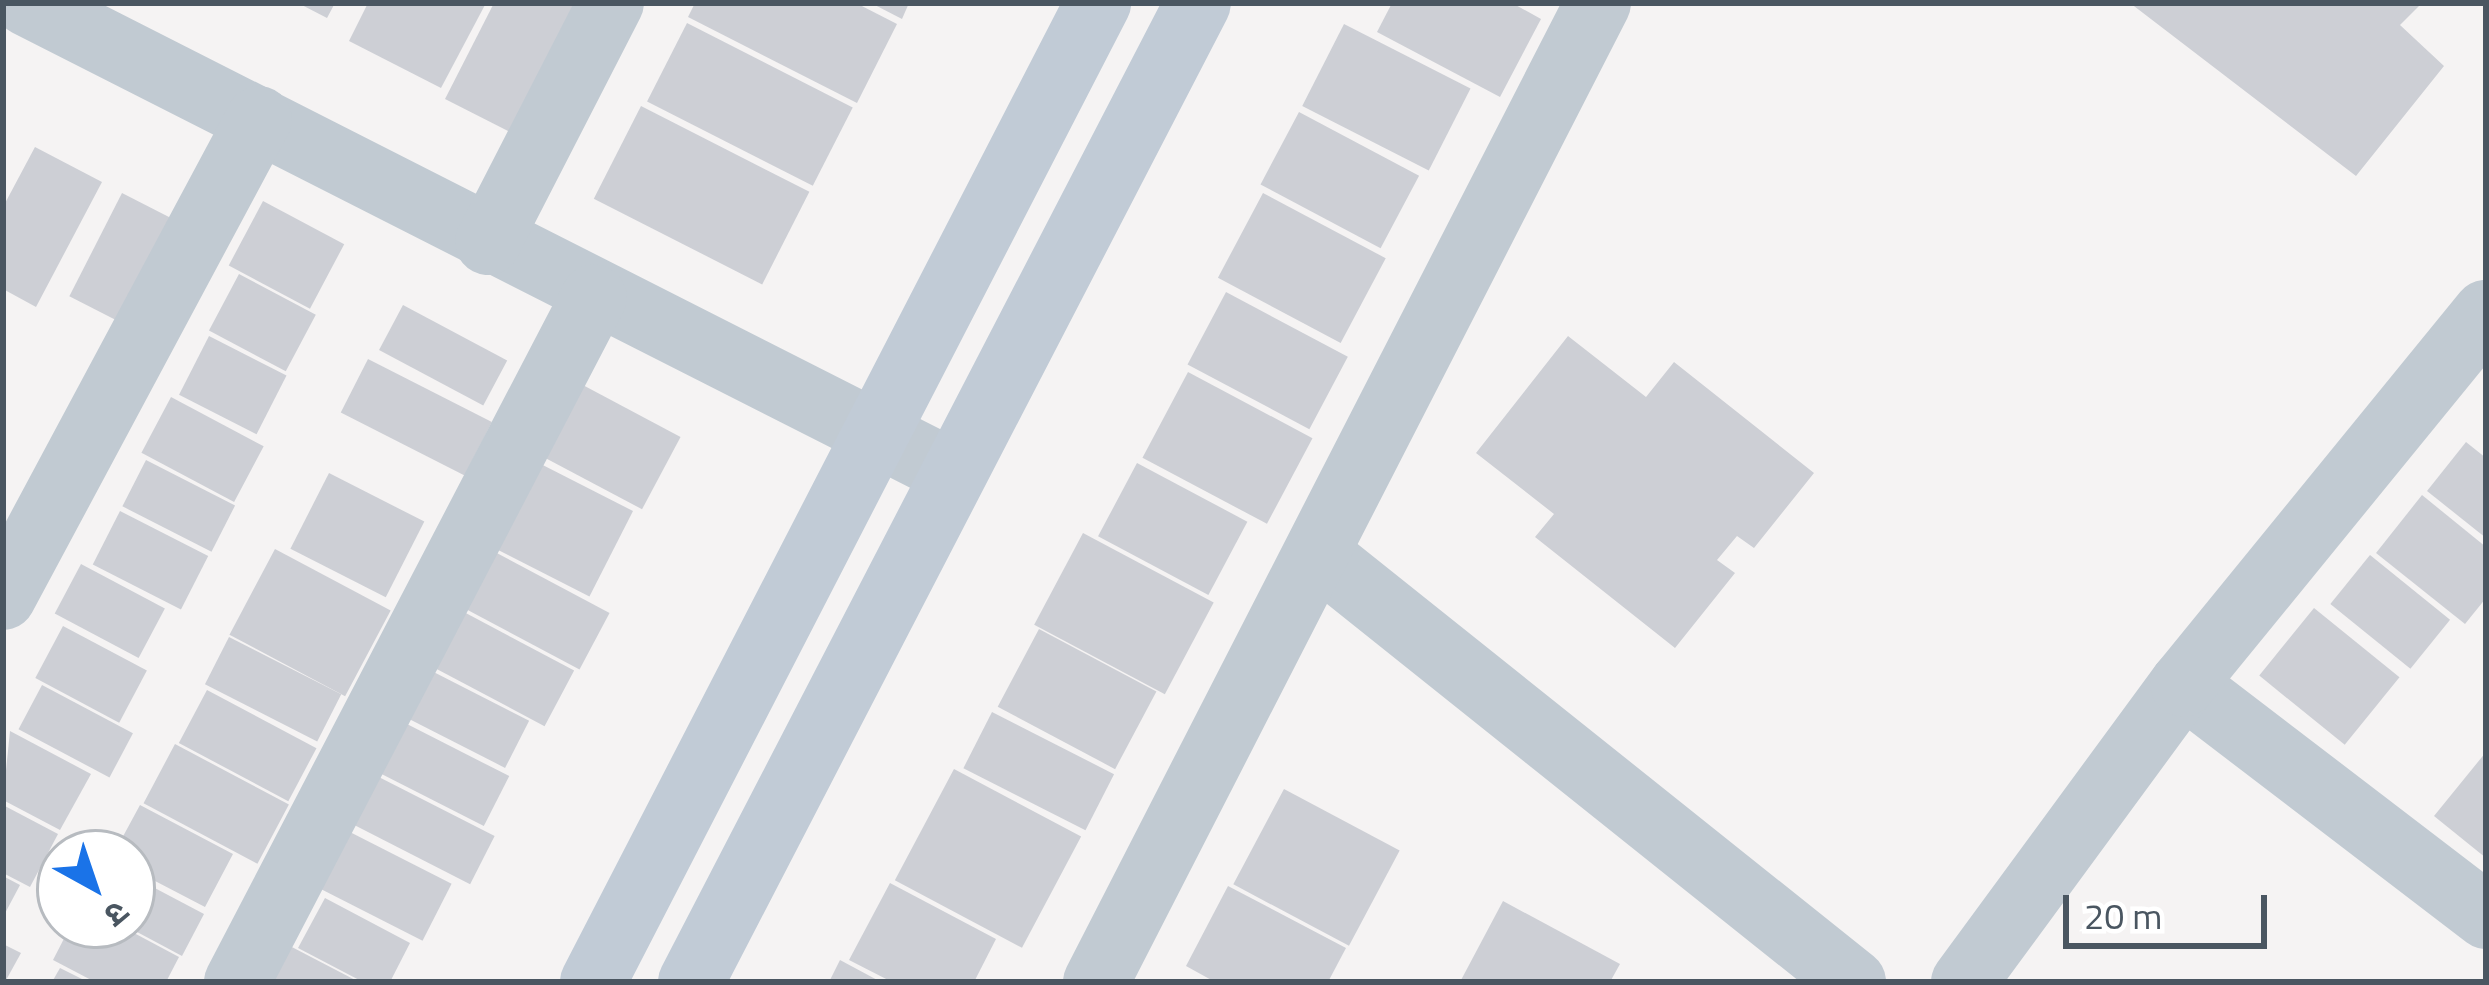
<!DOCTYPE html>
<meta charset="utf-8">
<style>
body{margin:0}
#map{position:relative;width:2489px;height:985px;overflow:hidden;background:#f5f3f3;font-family:"Titillium Web","Noto Sans Devanagari",sans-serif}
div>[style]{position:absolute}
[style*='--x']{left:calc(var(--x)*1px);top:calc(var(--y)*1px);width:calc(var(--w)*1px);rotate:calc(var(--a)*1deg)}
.building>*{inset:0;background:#cdcfd5;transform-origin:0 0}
.street>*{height:66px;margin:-33px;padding:0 33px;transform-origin:33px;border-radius:33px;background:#c1cad2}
.secondary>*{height:66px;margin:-33px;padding:0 33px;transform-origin:33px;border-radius:33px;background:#c1cbd6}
span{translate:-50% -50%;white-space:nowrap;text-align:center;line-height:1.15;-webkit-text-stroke:10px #fff;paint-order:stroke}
.frame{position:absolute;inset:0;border:6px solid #4a5661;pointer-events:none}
.north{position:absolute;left:36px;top:829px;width:120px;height:120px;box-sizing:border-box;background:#fff;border:3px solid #b7bbc0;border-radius:50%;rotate:140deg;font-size:33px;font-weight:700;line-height:48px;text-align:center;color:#4a5661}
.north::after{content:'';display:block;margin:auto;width:42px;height:54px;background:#1a73e8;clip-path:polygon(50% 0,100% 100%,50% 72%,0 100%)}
.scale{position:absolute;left:2063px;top:895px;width:204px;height:54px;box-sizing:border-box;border:6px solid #4a5661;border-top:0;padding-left:15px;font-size:36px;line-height:42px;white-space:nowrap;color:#4a5661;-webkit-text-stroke:9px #fff;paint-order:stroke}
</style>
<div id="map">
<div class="building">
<div style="clip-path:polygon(298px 3px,335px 3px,327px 18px)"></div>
<div style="clip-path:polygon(368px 3px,486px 3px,441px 88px,349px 41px)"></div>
<div style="clip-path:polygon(494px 3px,576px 3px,510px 132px,445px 99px)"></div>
<div style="clip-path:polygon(695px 3px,856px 3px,897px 24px,857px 103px,688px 17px)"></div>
<div style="clip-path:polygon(871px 3px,909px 3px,902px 19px)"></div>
<div style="clip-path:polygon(1392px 3px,1512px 3px,1541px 19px,1500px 97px,1377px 32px)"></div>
<div style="clip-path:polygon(2130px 3px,2422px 3px,2400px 25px,2444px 66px,2356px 176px)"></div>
<div style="left:687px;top:23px;width:186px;height:88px;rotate:27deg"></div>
<div style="left:1344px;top:24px;width:142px;height:92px;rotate:27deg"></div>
<div style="left:641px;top:106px;width:189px;height:104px;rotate:27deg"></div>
<div style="left:1299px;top:112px;width:136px;height:82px;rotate:28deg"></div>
<div style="clip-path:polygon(35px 147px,102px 182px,36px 307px,3px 289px,3px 207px)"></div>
<div style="left:122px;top:193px;width:56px;height:116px;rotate:27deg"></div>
<div style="left:1263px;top:193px;width:139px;height:96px;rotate:28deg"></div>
<div style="left:263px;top:201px;width:92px;height:73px;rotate:28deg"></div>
<div style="left:239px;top:274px;width:87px;height:64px;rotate:28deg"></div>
<div style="left:1226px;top:292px;width:138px;height:82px;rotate:28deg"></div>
<div style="left:403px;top:305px;width:118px;height:51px;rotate:28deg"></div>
<div style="left:209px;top:336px;width:87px;height:66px;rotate:27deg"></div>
<div style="clip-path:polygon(1568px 336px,1646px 397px,1674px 362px,1814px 473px,1754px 548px,1737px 536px,1717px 560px,1735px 573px,1675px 648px,1535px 537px,1554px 514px,1476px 453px)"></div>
<div style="left:368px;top:359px;width:139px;height:60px;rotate:27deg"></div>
<div style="left:1188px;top:372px;width:141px;height:97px;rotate:28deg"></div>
<div style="left:564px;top:375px;width:132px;height:82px;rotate:28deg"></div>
<div style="left:171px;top:397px;width:105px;height:63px;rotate:28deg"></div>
<div style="clip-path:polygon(2466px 442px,2486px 458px,2486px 538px,2427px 491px)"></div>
<div style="left:527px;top:457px;width:119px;height:96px;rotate:27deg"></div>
<div style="left:146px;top:460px;width:100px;height:52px;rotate:27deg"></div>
<div style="left:1137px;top:463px;width:125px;height:83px;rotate:28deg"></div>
<div style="left:329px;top:473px;width:107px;height:85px;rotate:27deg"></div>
<div style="clip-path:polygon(2422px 495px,2486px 547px,2486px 598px,2465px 624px,2376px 553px)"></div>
<div style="left:120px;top:511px;width:99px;height:60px;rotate:27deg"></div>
<div style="left:1083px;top:533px;width:148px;height:104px;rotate:28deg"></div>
<div style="left:275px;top:549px;width:131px;height:97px;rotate:28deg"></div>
<div style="left:493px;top:551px;width:132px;height:64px;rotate:28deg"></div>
<div style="left:2370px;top:555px;width:103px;height:63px;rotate:39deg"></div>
<div style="left:81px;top:564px;width:95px;height:56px;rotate:28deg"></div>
<div style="left:2314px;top:608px;width:110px;height:87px;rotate:39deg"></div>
<div style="left:462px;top:611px;width:127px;height:63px;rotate:28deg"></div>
<div style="left:63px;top:626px;width:95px;height:59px;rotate:28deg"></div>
<div style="left:1039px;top:629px;width:133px;height:88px;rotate:28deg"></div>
<div style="left:229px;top:637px;width:126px;height:53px;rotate:27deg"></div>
<div style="left:416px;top:663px;width:127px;height:53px;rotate:27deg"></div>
<div style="left:42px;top:685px;width:103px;height:50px;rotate:28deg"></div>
<div style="left:207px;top:690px;width:124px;height:60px;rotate:28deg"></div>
<div style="left:992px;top:712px;width:137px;height:63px;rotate:27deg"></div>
<div style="left:405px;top:723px;width:117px;height:56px;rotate:27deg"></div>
<div style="clip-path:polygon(10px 731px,91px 774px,60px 830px,3px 800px)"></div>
<div style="left:175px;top:744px;width:129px;height:67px;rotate:28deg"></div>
<div style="clip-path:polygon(2486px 752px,2486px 858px,2434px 816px)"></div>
<div style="left:954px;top:769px;width:144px;height:126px;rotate:28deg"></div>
<div style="left:369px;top:772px;width:141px;height:54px;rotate:27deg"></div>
<div style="left:1284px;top:789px;width:131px;height:108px;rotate:28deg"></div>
<div style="clip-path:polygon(3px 805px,58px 834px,30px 887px,3px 873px)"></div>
<div style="clip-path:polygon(140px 805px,233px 854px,205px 907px,132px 869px,132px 853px,114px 853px)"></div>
<div style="left:342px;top:828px;width:123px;height:64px;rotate:27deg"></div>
<div style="clip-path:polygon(3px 876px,20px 885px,3px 917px)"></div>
<div style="clip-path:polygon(132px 876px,204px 914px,182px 956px,124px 925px)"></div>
<div style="clip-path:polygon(890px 883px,996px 939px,974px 982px,892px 982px,849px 960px)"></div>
<div style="clip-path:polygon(1228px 886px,1346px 948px,1328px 982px,1215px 982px,1186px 966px)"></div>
<div style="clip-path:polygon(325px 898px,410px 943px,390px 982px,363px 982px,298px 948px)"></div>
<div style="clip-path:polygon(1503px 901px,1620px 964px,1610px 982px,1460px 982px)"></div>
<div style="clip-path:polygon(71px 925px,119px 925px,179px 957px,166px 982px,95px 982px,53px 960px)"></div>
<div style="clip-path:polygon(3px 944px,21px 953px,5px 982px,3px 982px)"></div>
<div style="clip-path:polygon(288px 945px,359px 982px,269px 982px)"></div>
<div style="clip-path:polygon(840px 960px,881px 982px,829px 982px)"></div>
<div style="clip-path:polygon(60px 968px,88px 982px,52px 982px)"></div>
</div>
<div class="street">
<div style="--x:27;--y:3;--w:1039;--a:26.89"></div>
<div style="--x:488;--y:242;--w:269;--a:-62.8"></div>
<div style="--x:1321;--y:557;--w:681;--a:38.62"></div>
<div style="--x:3;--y:597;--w:542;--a:-61.83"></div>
<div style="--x:2183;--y:684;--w:382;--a:37.4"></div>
<div style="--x:237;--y:982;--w:772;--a:-62.47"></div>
<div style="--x:1096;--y:982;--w:1100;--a:-62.85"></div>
<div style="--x:1964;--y:982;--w:370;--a:-53.7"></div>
<div style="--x:2183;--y:684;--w:479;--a:-50.8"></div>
</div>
<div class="secondary">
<div style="--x:593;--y:982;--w:1102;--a:-62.71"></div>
<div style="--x:691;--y:982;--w:1102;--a:-62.62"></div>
</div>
<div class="frame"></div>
<div class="north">उ</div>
<div class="scale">20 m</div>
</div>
